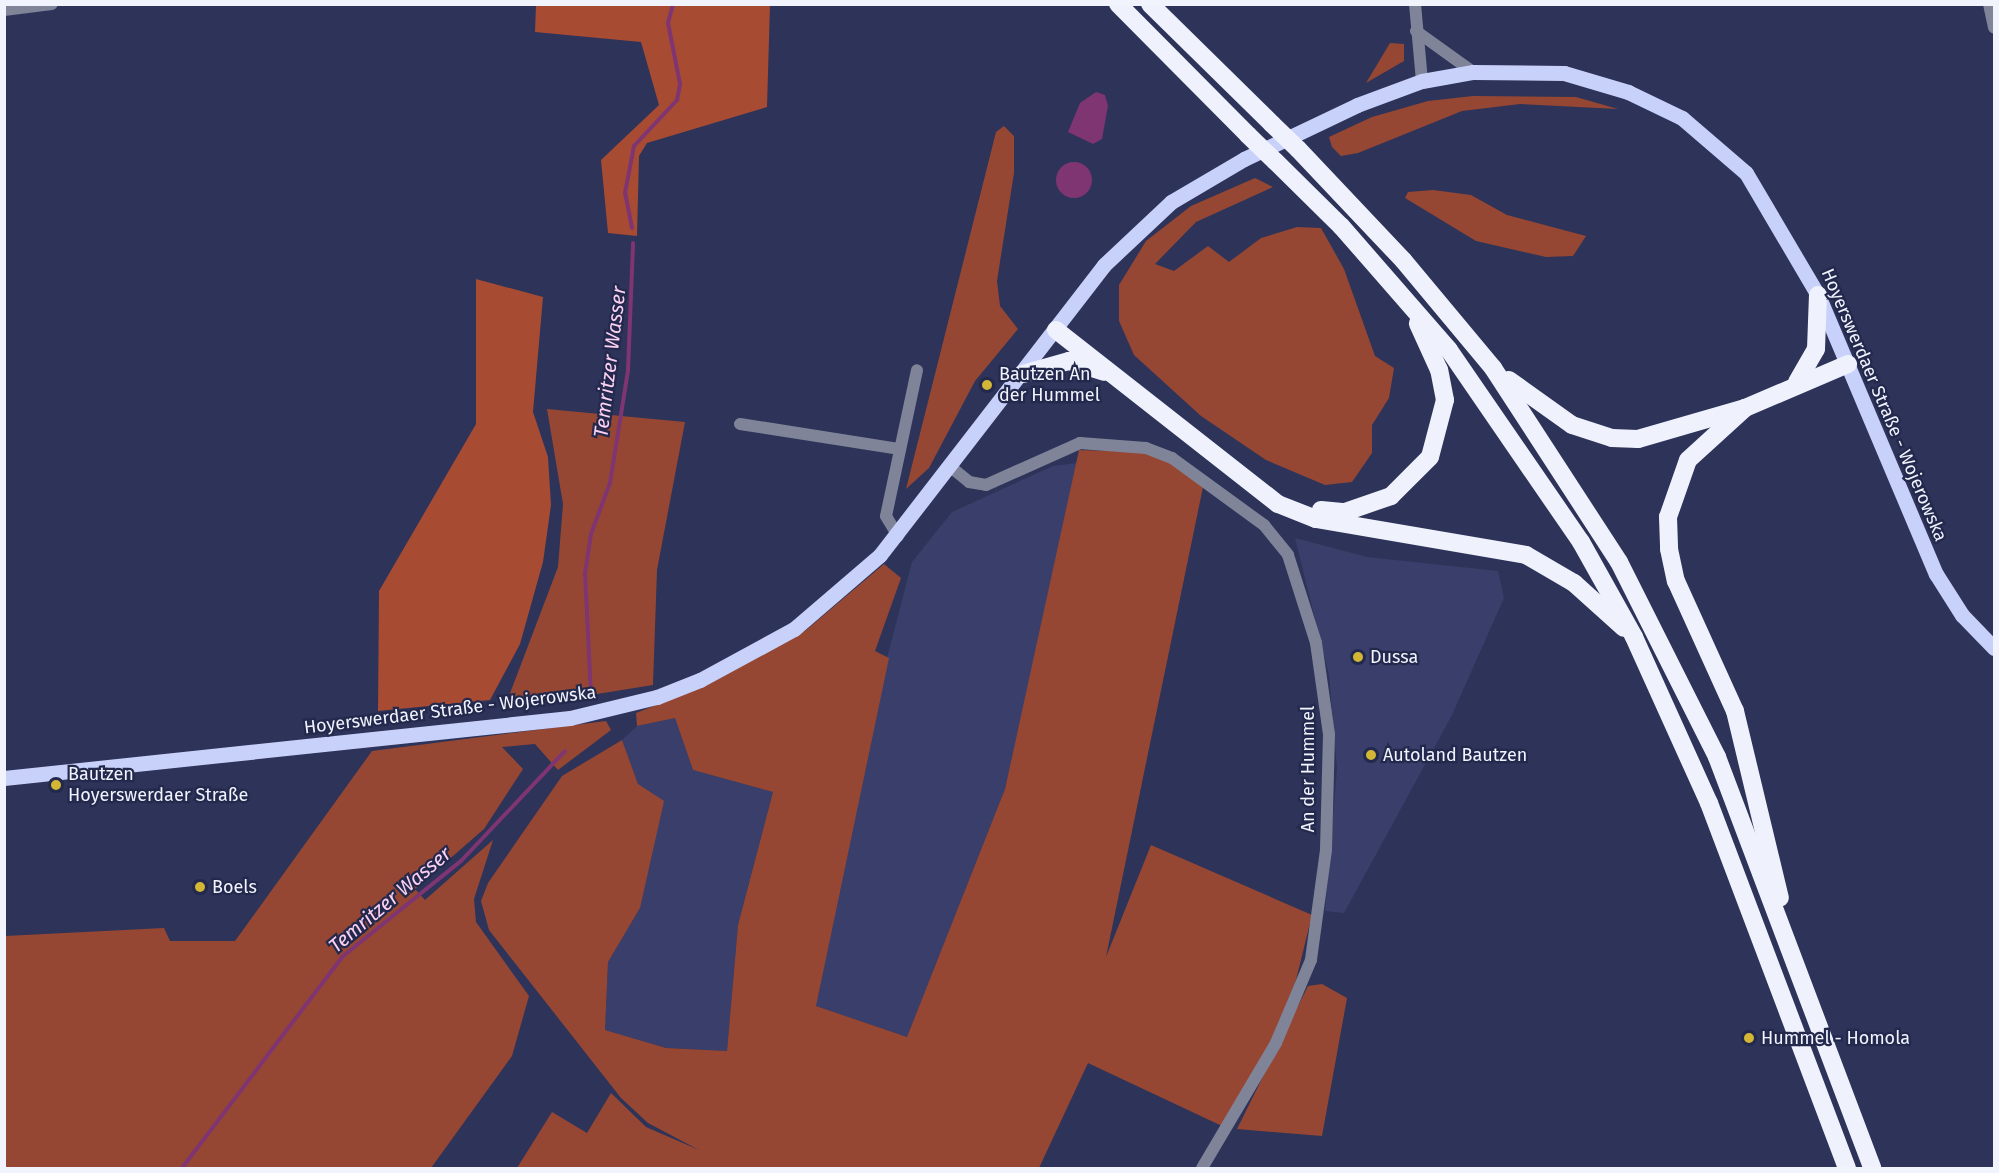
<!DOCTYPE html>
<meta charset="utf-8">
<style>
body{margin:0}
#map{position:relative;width:1999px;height:1173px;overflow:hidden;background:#2d3359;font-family:"Fira Sans",sans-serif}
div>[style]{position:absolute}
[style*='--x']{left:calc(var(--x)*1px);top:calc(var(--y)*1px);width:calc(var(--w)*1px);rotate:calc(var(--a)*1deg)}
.built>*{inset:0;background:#393f6a}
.green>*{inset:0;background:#964733}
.forest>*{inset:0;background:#a84b33}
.water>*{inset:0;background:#7f3571}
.round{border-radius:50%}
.stream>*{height:4px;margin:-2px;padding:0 2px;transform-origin:2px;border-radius:2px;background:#7f3571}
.street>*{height:12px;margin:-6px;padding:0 6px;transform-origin:6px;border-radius:6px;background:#808498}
.primary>*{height:15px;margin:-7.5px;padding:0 7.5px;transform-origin:7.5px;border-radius:7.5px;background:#c8d1fa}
.highway>*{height:18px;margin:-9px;padding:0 9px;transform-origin:9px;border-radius:9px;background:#eff2fc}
.highway-bridge>*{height:18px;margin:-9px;padding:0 9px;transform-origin:9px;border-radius:9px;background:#eff2fc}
.dots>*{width:16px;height:16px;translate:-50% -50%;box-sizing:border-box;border:3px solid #23294d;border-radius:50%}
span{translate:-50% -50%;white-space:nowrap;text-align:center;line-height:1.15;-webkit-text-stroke:4.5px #23294d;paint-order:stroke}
.poi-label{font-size:18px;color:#f1f3fd}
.left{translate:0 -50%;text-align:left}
.street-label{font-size:18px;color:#f1f3fd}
.water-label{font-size:20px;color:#fcd1f1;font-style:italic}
.frame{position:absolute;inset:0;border:6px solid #f1f3fd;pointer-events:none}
</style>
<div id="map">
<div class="built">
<div style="clip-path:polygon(1077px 463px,1005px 789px,907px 1037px,816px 1006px,875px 704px,912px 562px,952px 512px,1053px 466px)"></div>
<div style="clip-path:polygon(1295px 538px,1367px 557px,1498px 571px,1504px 598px,1452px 715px,1344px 913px,1325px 911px,1337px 769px,1329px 675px)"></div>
<div style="clip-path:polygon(675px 718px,693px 770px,773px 792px,738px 925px,727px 1051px,666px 1048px,605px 1030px,608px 962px,640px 908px,638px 784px,622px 740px,637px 726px)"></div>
</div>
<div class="green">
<div style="clip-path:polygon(1390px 43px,1404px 44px,1404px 61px,1366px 83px)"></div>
<div style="clip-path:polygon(1473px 96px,1576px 97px,1618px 109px,1520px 104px,1462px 111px,1358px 153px,1341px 156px,1332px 147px,1329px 137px,1372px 117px,1428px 101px)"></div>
<div style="clip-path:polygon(1004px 126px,1014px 136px,1014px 173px,997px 281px,1000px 306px,1018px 329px,975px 381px,929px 468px,906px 489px,996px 132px)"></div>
<div style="clip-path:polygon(1255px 178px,1273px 187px,1196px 222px,1155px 264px,1174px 271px,1208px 246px,1229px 262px,1261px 238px,1297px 227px,1321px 228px,1344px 269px,1375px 356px,1394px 368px,1389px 398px,1372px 425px,1372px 453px,1352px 482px,1325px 485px,1266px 460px,1201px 416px,1134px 355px,1119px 321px,1119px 285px,1146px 241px,1191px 206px)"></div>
<div style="clip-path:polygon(1433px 190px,1471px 195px,1507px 215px,1586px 236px,1573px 256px,1546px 257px,1476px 241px,1405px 198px,1408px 192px)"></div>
<div style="clip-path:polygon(547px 409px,685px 422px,657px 570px,653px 685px,504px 709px,558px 567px,563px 504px)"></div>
<div style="clip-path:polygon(1079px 450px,1142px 452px,1167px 460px,1203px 487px,1106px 957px,1151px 845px,1312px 915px,1296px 980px,1271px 1041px,1222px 1126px,1088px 1063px,1039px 1168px,517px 1168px,552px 1112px,587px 1133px,611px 1093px,646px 1127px,699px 1150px,648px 1123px,621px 1098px,489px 930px,481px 901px,488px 883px,562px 776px,622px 740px,638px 784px,664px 801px,640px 908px,608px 962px,605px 1030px,666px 1048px,727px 1051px,738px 925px,773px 792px,693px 770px,675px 718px,637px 726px,636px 713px,709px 684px,805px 631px,884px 564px,901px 578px,875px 651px,889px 658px,816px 1006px,907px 1037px,1005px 789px)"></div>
<div style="clip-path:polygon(606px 721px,611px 730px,558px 770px,535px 744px,502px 747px,523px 769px,484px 829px,415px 889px,425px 900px,493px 840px,474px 899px,476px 922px,529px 996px,512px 1056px,431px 1168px,5px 1168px,5px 936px,164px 928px,170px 941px,235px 941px,372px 751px)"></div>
<div style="clip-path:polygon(1322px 984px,1347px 998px,1322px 1136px,1237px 1129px,1308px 986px)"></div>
</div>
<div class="forest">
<div style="clip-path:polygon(536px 5px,770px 5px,767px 107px,647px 143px,639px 156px,637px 236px,608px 233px,601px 160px,659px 105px,641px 42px,535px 32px)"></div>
<div style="clip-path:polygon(476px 279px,543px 297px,533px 412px,548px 457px,551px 505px,543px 562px,520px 644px,490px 700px,378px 711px,379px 591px,476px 424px)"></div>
</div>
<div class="water">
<div style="clip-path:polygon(1096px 92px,1105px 95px,1108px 106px,1102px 139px,1093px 144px,1068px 132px,1080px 103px)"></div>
<div class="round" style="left:1056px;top:162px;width:36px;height:36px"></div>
</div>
<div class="stream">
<div style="--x:632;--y:228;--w:36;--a:-101"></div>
<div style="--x:625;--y:193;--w:48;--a:-79.2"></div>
<div style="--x:634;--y:146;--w:63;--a:-46.9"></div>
<div style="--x:677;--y:100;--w:16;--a:-79"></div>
<div style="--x:680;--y:84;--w:62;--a:-101.1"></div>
<div style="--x:668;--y:23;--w:20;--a:-75"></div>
<div style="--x:591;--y:695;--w:121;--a:-92.8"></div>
<div style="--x:585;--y:574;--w:40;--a:-81.5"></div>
<div style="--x:591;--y:534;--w:54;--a:-69.6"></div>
<div style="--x:610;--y:483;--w:114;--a:-80.9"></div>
<div style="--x:628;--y:370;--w:127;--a:-87.7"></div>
<div style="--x:182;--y:1168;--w:265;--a:-52.8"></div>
<div style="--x:342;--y:957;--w:153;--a:-38.9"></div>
<div style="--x:461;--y:861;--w:151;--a:-46.6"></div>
</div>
<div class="street">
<div style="--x:1415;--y:4;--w:77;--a:84.8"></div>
<div style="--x:1989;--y:4;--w:24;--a:78"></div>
<div style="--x:4;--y:10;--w:48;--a:-7.1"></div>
<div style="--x:1416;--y:31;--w:70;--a:35.7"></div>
<div style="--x:740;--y:424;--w:162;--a:8.9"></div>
<div style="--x:952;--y:468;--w:22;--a:39"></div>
<div style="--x:969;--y:482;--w:17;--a:10"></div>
<div style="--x:986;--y:485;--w:103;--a:-24.1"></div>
<div style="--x:1080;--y:443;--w:66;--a:4.3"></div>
<div style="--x:1146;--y:448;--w:28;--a:21"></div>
<div style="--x:1172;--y:458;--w:114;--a:36.1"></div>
<div style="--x:1264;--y:525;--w:38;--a:51"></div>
<div style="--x:1288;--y:555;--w:92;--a:72.3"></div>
<div style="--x:1316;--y:643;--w:92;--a:81.9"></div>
<div style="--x:1329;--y:734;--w:116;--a:91.5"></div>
<div style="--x:1326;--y:850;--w:111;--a:97.8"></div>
<div style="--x:1311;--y:960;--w:90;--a:112.9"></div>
<div style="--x:1276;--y:1043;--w:145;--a:120.6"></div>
<div style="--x:898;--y:536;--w:23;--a:-121"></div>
<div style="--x:886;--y:516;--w:149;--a:-78"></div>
</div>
<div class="primary">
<div style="--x:4;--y:778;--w:569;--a:-6.05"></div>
<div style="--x:570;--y:718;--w:89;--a:-13.6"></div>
<div style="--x:657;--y:697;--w:46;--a:-21.6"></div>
<div style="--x:700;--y:680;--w:107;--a:-28.5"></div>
<div style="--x:794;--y:629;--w:113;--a:-40.7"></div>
<div style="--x:880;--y:555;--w:366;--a:-52.3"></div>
<div style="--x:1104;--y:265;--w:92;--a:-43.2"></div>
<div style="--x:1171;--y:202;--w:85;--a:-30.5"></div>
<div style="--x:1244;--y:159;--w:125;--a:-25.5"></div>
<div style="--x:1357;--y:105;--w:69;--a:-20.3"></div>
<div style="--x:1422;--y:81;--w:52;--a:-10"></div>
<div style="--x:1473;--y:72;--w:91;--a:0.6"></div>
<div style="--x:1564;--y:73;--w:67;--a:16.5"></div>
<div style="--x:1628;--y:92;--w:60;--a:25.7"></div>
<div style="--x:1682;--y:118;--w:84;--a:40.7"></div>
<div style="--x:1746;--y:173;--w:142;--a:59.5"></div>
<div style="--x:1818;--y:295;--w:303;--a:67.1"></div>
<div style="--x:1936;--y:574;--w:49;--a:57.6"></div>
<div style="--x:1962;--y:615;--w:46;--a:45.9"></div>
</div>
<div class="highway">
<div style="--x:1118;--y:4;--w:185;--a:45.2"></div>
<div style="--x:1150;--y:4;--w:171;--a:44.5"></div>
<div style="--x:1298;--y:149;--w:153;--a:46.6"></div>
<div style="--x:1403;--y:260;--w:141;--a:50.2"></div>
<div style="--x:1493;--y:368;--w:231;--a:57"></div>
<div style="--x:1619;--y:562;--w:218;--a:63.3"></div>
<div style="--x:1717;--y:757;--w:439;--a:69.3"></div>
<div style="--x:1275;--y:161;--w:93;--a:44.6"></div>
<div style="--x:1341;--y:226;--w:164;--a:48.9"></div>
<div style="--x:1449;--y:350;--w:233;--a:55.5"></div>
<div style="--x:1581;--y:542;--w:109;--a:60.8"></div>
<div style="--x:1634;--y:637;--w:182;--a:65.7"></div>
<div style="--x:1709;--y:803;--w:390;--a:69.3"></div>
<div style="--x:1056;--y:330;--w:282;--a:38.1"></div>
<div style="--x:1278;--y:504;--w:41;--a:21.5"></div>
<div style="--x:1316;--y:519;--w:213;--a:9.7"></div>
<div style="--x:1526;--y:555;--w:56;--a:30.3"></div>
<div style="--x:1574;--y:583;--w:67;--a:42"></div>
<div style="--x:1023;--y:374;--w:48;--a:-15.8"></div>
<div style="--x:1069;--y:361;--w:37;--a:17"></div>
<div style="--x:1509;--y:380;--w:77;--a:35.5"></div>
<div style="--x:1572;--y:425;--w:42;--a:18"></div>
<div style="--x:1612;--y:438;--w:26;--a:2"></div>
<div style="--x:1638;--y:439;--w:111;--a:-16.2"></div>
<div style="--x:1745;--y:408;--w:112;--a:-23.1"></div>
<div style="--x:1797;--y:382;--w:38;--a:-60"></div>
<div style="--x:1816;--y:349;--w:54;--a:-87.9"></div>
<div style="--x:1745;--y:408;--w:77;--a:137.6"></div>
<div style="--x:1688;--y:460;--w:60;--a:109.3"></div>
<div style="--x:1668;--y:517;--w:32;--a:88"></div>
<div style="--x:1669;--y:549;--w:33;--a:78"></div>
<div style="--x:1676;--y:581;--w:143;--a:65.6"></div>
<div style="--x:1735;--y:711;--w:192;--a:76.5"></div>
<div style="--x:1321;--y:510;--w:24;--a:5"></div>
<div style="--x:1345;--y:512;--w:49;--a:-19.2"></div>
<div style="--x:1391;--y:496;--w:55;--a:-45"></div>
<div style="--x:1430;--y:457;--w:59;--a:-75.3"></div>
<div style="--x:1445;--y:400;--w:31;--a:-101"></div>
<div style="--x:1439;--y:370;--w:51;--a:-114.5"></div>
</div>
<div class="highway-bridge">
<div style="--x:1272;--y:124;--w:36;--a:44"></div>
<div style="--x:1248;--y:135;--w:37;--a:44"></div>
</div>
<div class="dots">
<div style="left:987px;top:385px;background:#d4b635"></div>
<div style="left:1358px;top:657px;background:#d4b635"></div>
<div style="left:1371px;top:755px;background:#d4b635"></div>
<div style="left:56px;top:785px;background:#d4b635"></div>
<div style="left:200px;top:887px;background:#d4b635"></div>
<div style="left:1749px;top:1038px;background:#d4b635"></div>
</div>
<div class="poi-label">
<span class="left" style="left:999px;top:385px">Bautzen An<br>der Hummel</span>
<span class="left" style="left:1370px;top:657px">Dussa</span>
<span class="left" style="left:1383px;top:755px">Autoland Bautzen</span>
<span class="left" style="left:68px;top:785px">Bautzen<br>Hoyerswerdaer Straße</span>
<span class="left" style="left:212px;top:887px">Boels</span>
<span class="left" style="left:1761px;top:1038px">Hummel - Homola</span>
</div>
<div class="street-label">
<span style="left:1884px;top:405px;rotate:67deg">Hoyerswerdaer Straße - Wojerowska</span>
<span style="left:450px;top:710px;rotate:-7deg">Hoyerswerdaer Straße - Wojerowska</span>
<span style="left:1308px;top:769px;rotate:-90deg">An der Hummel</span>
</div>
<div class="water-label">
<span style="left:610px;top:362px;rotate:-83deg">Temritzer Wasser</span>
<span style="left:390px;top:900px;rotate:-40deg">Temritzer Wasser</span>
</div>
<div class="frame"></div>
</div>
